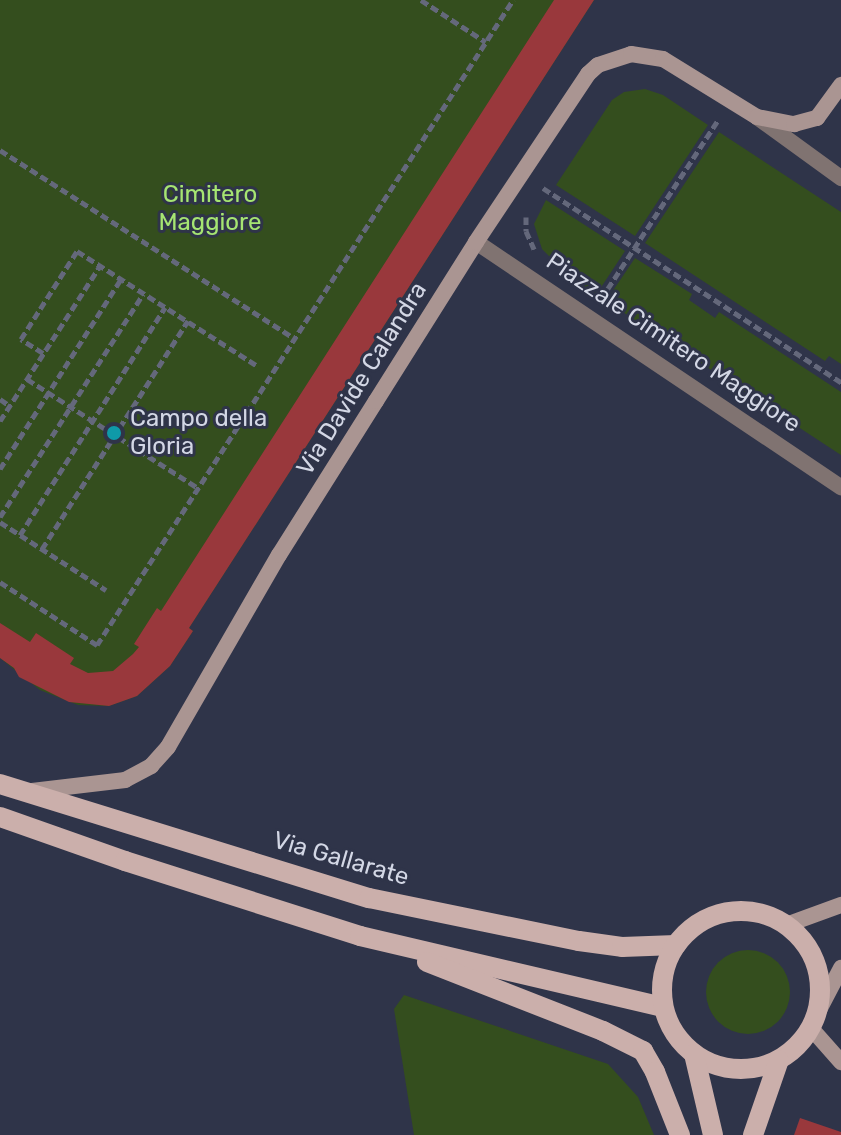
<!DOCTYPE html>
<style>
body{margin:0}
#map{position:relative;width:841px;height:1135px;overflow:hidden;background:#2f3449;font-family:Rubik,sans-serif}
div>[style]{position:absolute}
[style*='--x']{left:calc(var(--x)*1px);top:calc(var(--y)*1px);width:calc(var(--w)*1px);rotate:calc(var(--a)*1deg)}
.green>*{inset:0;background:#344e1e}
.round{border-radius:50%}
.building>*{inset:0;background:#99383c}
.path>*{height:5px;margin-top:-2.5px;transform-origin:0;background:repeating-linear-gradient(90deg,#64687b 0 8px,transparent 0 12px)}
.street>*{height:16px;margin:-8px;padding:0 8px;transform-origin:8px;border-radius:8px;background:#807371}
.secondary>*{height:16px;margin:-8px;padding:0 8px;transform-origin:8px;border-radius:8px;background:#aa9592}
.primary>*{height:20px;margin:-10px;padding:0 10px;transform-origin:10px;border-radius:10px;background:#cbafab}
.primary>.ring{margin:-10px;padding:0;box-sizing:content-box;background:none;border:20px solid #cbafab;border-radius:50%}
.dots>*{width:22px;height:22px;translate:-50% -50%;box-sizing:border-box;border:4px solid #2f3449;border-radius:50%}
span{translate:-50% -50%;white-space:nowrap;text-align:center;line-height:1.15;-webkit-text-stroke:6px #2f3449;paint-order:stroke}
.park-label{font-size:24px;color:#a6e572}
.street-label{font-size:24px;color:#d3d7e5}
.poi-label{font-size:24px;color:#d3d7e5}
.left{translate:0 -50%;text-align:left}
</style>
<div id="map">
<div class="green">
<div style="clip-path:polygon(0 0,594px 0,189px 628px,193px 631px,170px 666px,137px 696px,109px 706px,78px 705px,40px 690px,0 658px)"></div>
<div style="clip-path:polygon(645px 89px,663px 95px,708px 125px,635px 236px,556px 185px,612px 100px,624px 92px)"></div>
<div style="clip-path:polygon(719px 132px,841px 212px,841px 364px,829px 356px,825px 361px,645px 243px)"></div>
<div style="clip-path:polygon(546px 200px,625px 251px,596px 295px,569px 276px,542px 249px,534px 224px)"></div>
<div style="clip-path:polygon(635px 258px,692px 294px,689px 300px,715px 318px,719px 312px,841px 392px,841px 455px,606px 301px)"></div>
<div class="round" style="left:706px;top:950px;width:84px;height:84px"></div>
<div style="clip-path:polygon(404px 995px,608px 1064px,638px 1097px,654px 1135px,414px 1135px,394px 1009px)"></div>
</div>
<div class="building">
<div style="clip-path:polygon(554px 0,594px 0,189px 628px,193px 631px,170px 666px,137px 696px,109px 706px,69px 702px,19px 677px,14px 668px,0 658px,0 623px,30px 642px,36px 633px,74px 658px,70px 664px,88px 673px,113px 671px,133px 654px,139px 647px,134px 644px,157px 608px,161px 611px)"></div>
<div style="clip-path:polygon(800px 1118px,841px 1132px,841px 1135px,794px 1135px)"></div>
</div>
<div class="path">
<div style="--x:421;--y:0;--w:77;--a:32.9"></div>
<div style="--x:0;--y:150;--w:350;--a:32.6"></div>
<div style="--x:543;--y:188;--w:356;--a:33.1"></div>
<div style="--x:526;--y:217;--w:14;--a:90"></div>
<div style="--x:526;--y:231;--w:20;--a:66"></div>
<div style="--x:601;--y:299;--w:214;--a:-56.8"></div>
<div style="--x:43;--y:353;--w:26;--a:-148"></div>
<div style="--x:21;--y:339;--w:104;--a:-57.5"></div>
<div style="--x:77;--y:251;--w:212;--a:32.5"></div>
<div style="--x:27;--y:379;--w:203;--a:32.5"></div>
<div style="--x:0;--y:399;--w:12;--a:35"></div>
<div style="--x:0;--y:421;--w:184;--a:-57.2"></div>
<div style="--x:0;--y:469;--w:225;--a:-57.5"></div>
<div style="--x:0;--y:517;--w:265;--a:-57.3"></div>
<div style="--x:0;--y:522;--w:126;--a:32.7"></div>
<div style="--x:20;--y:535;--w:270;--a:-57.5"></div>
<div style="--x:42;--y:549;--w:271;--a:-57.4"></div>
<div style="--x:0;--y:582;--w:116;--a:33"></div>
<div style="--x:97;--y:645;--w:768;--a:-57.18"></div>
</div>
<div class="street">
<div style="--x:757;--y:117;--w:104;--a:36"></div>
<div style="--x:476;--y:242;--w:440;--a:33.9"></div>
</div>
<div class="secondary">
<div style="--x:32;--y:791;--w:94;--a:-6.7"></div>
<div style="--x:125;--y:780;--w:30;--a:-28"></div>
<div style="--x:151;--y:766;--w:25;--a:-48"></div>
<div style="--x:168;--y:747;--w:222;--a:-60"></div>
<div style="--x:279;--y:555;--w:182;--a:-57.8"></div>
<div style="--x:376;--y:401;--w:188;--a:-57.8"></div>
<div style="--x:476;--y:242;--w:202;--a:-56.3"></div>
<div style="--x:588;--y:74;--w:13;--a:-42"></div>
<div style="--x:598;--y:65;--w:35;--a:-18"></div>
<div style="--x:631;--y:54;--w:32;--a:9"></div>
<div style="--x:663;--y:59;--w:110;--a:31.7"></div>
<div style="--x:757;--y:117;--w:38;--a:11"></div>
<div style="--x:794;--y:124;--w:24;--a:-15"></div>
<div style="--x:817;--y:118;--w:41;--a:-54"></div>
<div style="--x:786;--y:925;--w:59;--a:-20"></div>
<div style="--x:818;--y:1012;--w:50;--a:-62.4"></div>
<div style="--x:810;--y:1027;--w:47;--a:48.5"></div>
</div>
<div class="primary">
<div style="--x:0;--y:784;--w:386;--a:17.2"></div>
<div style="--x:369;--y:898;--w:214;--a:11.6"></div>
<div style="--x:579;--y:941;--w:43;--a:7.9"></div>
<div style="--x:622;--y:947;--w:54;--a:-2.1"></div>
<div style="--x:0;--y:817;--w:133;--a:19.4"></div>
<div style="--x:125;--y:861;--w:247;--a:17.7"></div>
<div style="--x:360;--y:936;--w:311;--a:13.2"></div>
<div class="ring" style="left:662px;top:911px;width:138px;height:138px"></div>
<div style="--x:427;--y:962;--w:189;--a:21.4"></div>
<div style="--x:603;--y:1031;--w:45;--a:26.6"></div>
<div style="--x:643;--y:1051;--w:24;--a:60"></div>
<div style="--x:655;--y:1072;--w:68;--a:68.4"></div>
<div style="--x:694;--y:1054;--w:83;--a:76.8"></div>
<div style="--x:753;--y:1135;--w:79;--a:-70.9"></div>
</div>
<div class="dots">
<div style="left:114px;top:433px;background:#0f9aa8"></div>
</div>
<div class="park-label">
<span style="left:210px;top:209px">Cimitero<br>Maggiore</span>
</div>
<div class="street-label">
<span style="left:673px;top:343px;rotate:34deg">Piazzale Cimitero Maggiore</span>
<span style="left:362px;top:379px;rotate:-58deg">Via Davide Calandra</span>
<span style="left:341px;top:859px;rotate:16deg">Via Gallarate</span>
</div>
<div class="poi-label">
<span class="left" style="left:130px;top:433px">Campo della<br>Gloria</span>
</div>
</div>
